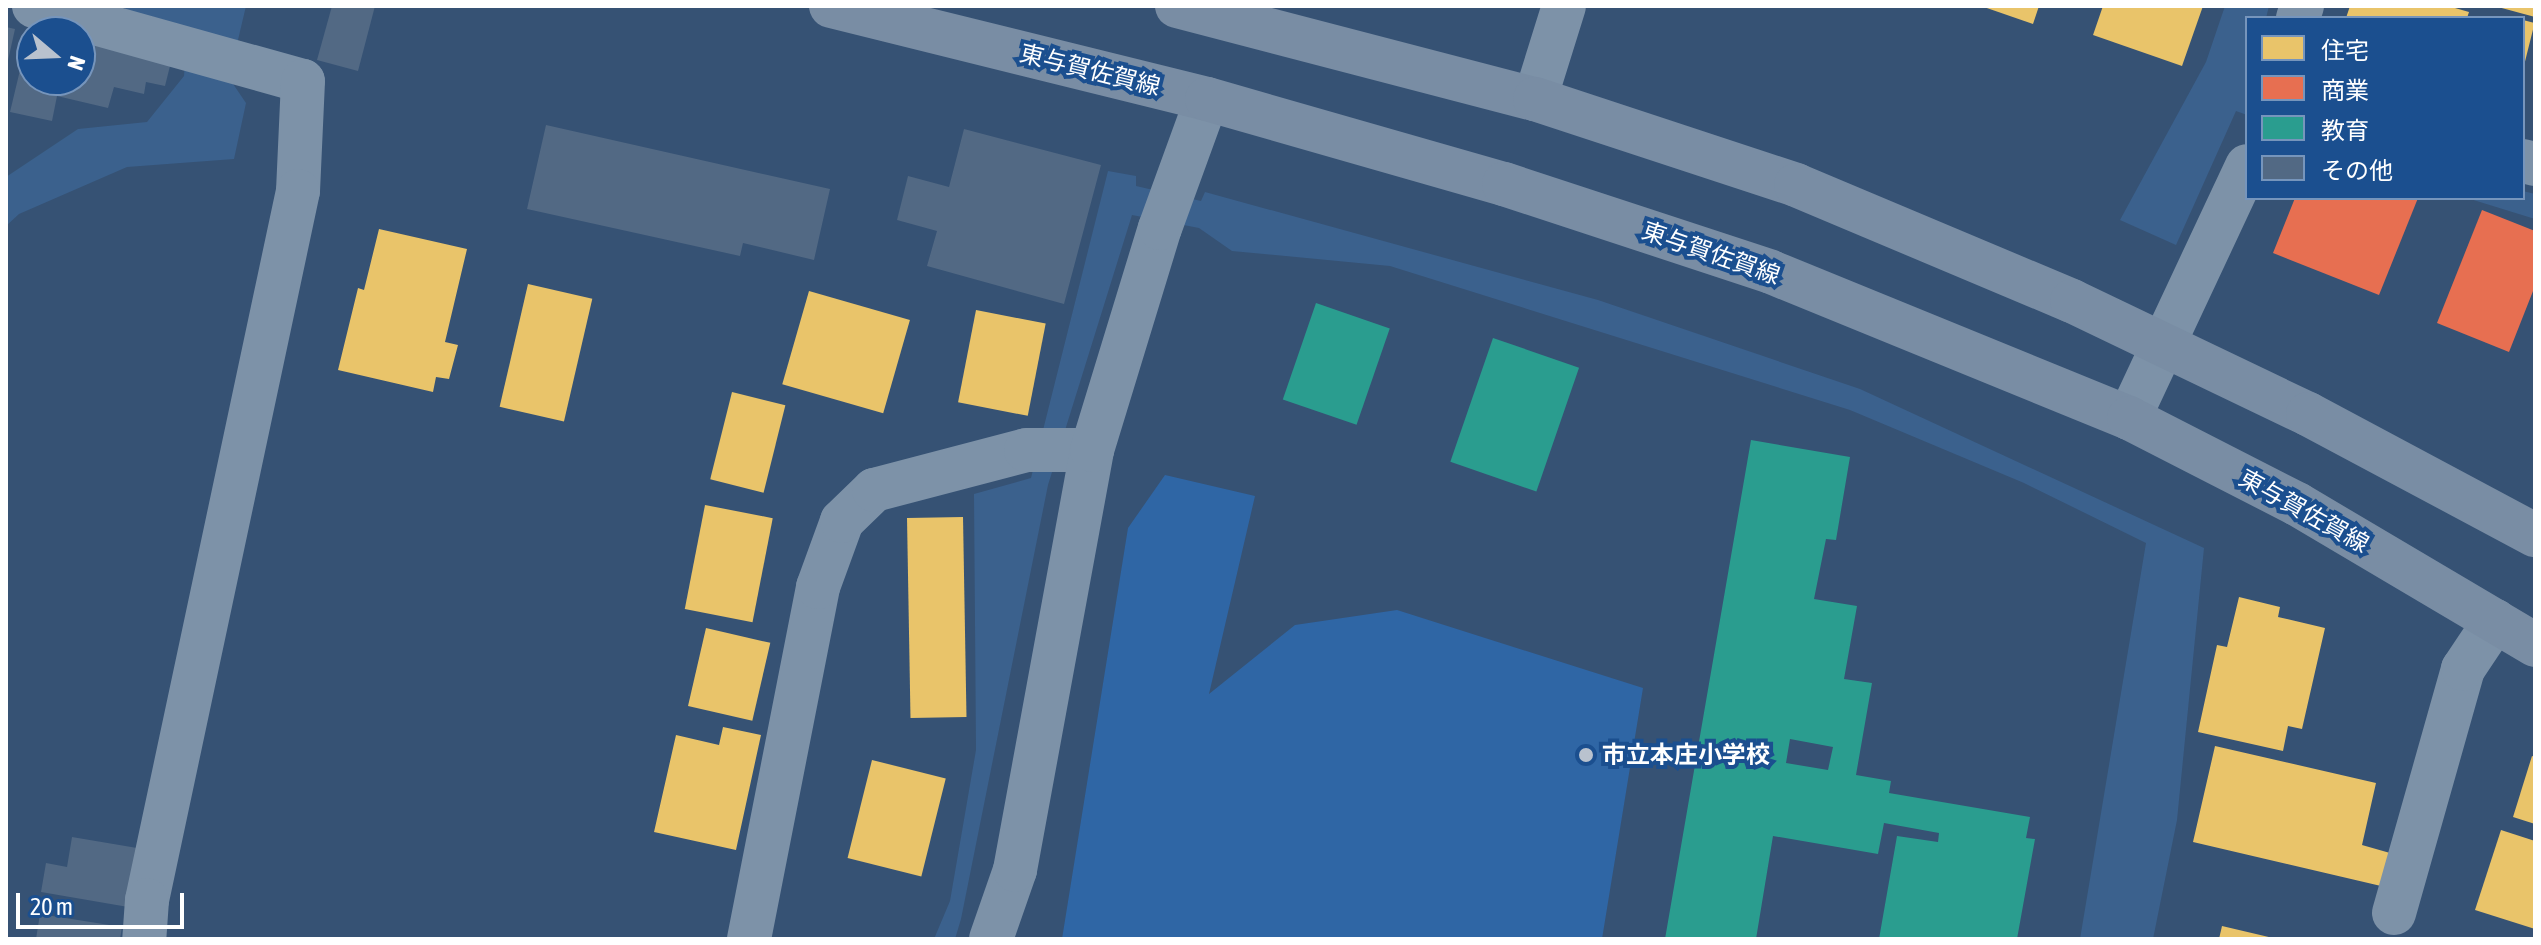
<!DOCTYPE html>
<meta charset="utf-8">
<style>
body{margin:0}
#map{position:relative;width:2541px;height:945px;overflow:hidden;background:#365274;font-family:"Asap Condensed","Noto Sans JP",sans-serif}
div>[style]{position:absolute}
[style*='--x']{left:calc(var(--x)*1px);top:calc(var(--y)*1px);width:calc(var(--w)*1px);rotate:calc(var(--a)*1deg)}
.green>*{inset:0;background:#2f66a5}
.water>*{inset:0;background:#3b618d}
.homes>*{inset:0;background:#e9c46a;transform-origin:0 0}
.shops>*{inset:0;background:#e76f51}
.schools>*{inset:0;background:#2a9d8f;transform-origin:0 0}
.building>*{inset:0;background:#526984}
.minor>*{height:44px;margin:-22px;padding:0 22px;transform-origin:22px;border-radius:22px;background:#7d92a8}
.secondary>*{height:44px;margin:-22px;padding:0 22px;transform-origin:22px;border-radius:22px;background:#798da4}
.dots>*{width:22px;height:22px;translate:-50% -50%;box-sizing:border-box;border:4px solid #1b4f8f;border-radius:50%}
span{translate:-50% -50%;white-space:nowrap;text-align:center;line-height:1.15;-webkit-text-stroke:8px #1b4f8f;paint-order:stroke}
.street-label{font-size:24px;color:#fff}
.poi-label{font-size:24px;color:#fff;font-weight:700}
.left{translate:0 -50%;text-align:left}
.frame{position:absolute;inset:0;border:8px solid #fff;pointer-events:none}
.legend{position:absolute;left:2245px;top:16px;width:280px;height:184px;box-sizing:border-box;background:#1b4f8f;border:2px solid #7695bc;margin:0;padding:10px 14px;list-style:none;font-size:24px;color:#fff}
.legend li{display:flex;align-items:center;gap:16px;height:40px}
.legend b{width:40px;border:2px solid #7695bc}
.north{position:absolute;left:16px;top:16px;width:80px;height:80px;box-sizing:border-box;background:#1b4f8f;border:2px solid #7695bc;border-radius:50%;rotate:109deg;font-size:22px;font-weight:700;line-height:32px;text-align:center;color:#fff}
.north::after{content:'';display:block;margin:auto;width:28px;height:36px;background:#b9c2ce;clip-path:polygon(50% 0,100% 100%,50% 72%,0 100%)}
.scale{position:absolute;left:16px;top:893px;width:168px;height:36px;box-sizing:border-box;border:4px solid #fff;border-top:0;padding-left:10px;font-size:24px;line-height:28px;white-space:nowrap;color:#fff;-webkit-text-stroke:6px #1b4f8f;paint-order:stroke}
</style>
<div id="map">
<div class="green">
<div style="clip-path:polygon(1165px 475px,1255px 496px,1209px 694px,1295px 625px,1397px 610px,1643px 688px,1602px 939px,1062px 939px,1128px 528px)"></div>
</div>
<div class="water">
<div style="clip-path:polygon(125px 6px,246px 6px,229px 78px,246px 103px,234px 159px,127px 167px,19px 214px,6px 226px,6px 177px,78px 129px,147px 122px,184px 76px,187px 32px,124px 13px)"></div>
<div style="clip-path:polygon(2225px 6px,2269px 6px,2266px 18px,2247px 18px,2247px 115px,2236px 111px,2176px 245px,2120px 220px,2206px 62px)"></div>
<div style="clip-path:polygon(1108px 171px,1136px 176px,1136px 186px,1201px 201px,1205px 192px,1598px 300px,1860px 389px,2204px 548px,2177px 820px,2153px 939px,2080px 939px,2146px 543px,2024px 483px,1850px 410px,1390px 266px,1232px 251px,1199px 228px,1132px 215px,1048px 485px,961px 919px,955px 939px,934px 939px,950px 901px,976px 750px,974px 494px,1031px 478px)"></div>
<div style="clip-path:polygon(2523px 191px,2535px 194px,2535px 219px,2467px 198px,2523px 198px)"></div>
</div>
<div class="homes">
<div style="clip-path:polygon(1981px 6px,2039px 6px,2033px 24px)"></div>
<div style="clip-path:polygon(2103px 6px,2203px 6px,2182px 66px,2093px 35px)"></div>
<div style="clip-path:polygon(2350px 6px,2448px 6px,2469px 12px,2467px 18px,2346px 18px)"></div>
<div style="clip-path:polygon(2535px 6px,2535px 17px,2498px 7px,2498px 6px)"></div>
<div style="left:2523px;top:20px;width:12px;height:106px;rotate:14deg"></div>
<div style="clip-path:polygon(379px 229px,467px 249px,445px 342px,458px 345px,449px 379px,436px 377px,433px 392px,338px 370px,358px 288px,364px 290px)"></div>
<div style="left:528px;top:284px;width:66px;height:126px;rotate:13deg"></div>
<div style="left:809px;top:291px;width:105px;height:97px;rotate:16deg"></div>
<div style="left:976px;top:310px;width:71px;height:94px;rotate:11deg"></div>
<div style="left:732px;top:392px;width:55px;height:90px;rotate:14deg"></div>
<div style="left:705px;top:505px;width:69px;height:106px;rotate:11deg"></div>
<div style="left:963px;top:517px;width:200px;height:56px;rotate:89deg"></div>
<div style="clip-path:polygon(2239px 597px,2280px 607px,2278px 617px,2325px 628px,2302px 729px,2288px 726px,2283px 751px,2198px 732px,2217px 645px,2227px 647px)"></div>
<div style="left:706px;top:628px;width:66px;height:80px;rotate:13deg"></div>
<div style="clip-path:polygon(723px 727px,761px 735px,736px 850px,654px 832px,676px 735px,719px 745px)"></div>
<div style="clip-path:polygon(2215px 746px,2376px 783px,2362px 845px,2390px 853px,2381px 886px,2193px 842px)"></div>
<div style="clip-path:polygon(2532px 756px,2535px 757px,2535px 824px,2513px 817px)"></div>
<div style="left:872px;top:760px;width:76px;height:101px;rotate:14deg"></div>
<div style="clip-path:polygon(2501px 830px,2535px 841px,2535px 929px,2475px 910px)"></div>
<div style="clip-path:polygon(2222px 926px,2273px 938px,2272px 939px,2219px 939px)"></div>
</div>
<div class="shops">
<div style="clip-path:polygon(2295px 198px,2418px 198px,2379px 295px,2273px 253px)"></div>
<div style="clip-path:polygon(2482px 210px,2535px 231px,2535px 286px,2509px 352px,2437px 323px)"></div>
</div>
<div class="schools">
<div style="left:1316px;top:303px;width:78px;height:102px;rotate:19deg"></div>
<div style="left:1493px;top:338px;width:91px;height:131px;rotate:19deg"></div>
<div style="clip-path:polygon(evenodd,1751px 440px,1850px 457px,1836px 540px,1826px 539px,1814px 599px,1857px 606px,1844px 679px,1872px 683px,1856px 775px,1891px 781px,1889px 793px,2030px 817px,2026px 838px,2035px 839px,2017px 939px,1879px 939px,1897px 836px,1938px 842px,1939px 833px,1884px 823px,1878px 854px,1773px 836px,1756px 939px,1665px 939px,1751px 440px,1790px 739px,1833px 747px,1828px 770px,1786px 763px,1790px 739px)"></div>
</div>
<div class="building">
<div style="clip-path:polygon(332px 6px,375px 6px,358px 71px,317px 60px)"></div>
<div style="clip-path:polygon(31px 24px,60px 32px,32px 32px,32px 80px,80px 80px,80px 35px,170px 66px,165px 86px,146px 82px,144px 94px,114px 87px,108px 108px,57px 96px,52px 121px,10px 112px)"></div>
<div style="clip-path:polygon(6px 27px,15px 29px,7px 65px,6px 64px)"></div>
<div style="clip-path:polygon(546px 125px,830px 189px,814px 260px,743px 243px,740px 256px,527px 209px)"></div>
<div style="clip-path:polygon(964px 129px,1101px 165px,1064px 304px,927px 266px,937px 231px,897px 220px,908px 176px,949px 187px)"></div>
<div style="clip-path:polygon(72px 837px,143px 849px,134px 908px,41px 892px,46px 863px,67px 867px)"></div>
<div style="clip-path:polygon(40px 914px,122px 927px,120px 939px,36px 939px)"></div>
</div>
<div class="minor">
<div style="--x:34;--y:6;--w:279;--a:15.6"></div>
<div style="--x:303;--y:81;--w:110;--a:92.6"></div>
<div style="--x:298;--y:191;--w:725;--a:102.02"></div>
<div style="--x:147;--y:900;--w:39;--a:94"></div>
<div style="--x:2298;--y:18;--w:13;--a:-72"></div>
<div style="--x:1535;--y:99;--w:97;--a:-72.7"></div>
<div style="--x:2523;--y:161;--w:12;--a:14"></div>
<div style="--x:2129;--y:418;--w:278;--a:-64.9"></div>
<div style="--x:2394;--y:913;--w:254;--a:-74.2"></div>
<div style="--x:2463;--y:669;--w:58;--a:-56.3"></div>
<div style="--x:749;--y:939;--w:359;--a:-78.9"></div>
<div style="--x:818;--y:587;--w:70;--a:-70"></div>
<div style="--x:842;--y:521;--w:45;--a:-44.1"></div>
<div style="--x:874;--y:490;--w:157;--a:-14.7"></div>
<div style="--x:1026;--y:450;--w:66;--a:0"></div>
<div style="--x:991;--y:939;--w:73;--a:-70.8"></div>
<div style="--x:1015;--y:870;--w:427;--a:-79.6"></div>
<div style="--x:1092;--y:450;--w:232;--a:-73"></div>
<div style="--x:1160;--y:228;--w:137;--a:-70"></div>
</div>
<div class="secondary">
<div style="--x:831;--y:6;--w:387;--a:13.9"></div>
<div style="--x:1207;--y:99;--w:309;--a:16"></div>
<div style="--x:1504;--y:184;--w:281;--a:18.2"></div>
<div style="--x:1771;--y:272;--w:387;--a:22.2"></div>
<div style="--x:2129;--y:418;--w:189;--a:27.1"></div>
<div style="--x:2297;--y:504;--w:277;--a:30.6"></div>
<div style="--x:1177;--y:6;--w:370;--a:14.6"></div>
<div style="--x:1535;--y:99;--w:275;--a:18.2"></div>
<div style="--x:1796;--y:185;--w:299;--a:22.8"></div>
<div style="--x:2072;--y:301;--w:262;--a:25.6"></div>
<div style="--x:2308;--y:414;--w:257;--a:28.1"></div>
</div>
<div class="dots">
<div style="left:1586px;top:755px;background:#b9c2ce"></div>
</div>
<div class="street-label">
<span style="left:1090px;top:70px;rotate:14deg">東与賀佐賀線</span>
<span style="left:1711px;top:253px;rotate:19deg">東与賀佐賀線</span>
<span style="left:2304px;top:511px;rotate:29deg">東与賀佐賀線</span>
</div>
<div class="poi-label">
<span class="left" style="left:1602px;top:755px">市立本庄小学校</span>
</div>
<div class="frame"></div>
<ul class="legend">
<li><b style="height:22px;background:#e9c46a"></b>住宅</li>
<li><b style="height:22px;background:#e76f51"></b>商業</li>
<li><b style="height:22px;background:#2a9d8f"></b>教育</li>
<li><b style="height:22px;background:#526984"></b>その他</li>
</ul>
<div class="north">N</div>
<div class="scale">20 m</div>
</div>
